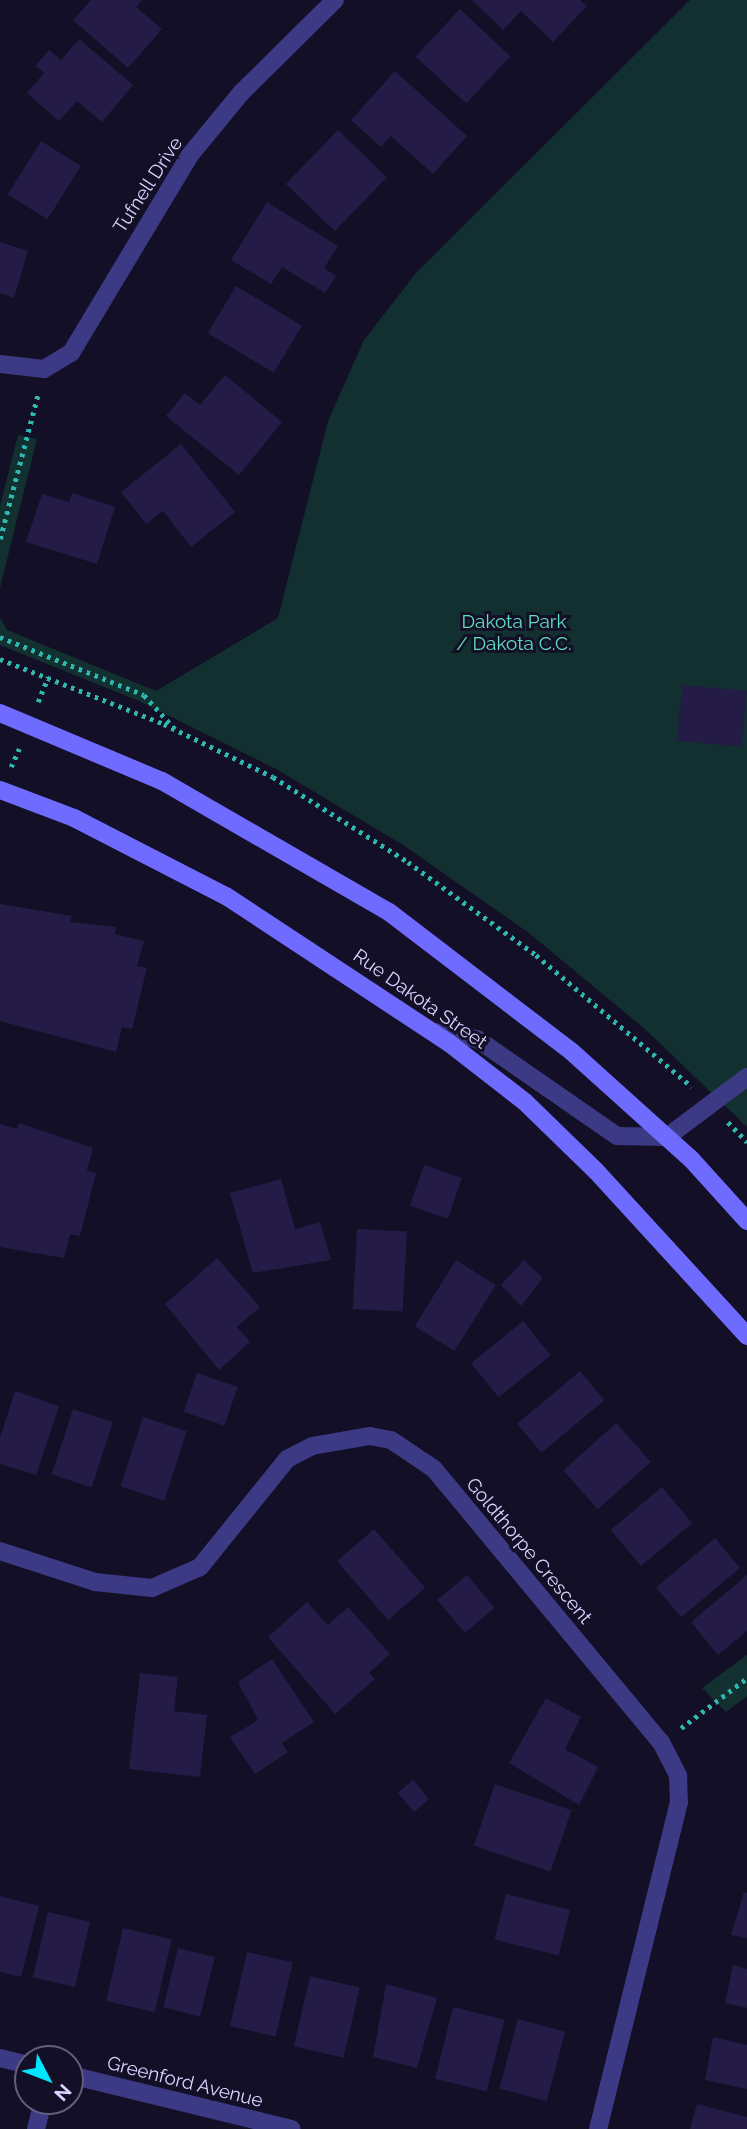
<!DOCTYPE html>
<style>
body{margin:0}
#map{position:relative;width:747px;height:2129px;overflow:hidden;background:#130f26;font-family:Raleway,sans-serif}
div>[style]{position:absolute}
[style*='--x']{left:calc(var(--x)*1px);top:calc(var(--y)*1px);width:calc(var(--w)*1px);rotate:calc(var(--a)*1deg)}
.green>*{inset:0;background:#12302f}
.building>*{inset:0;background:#241b47;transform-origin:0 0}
.path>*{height:4.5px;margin-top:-2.25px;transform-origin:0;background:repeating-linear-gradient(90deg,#2fb8b0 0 3.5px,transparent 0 8.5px)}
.lane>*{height:18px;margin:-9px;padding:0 9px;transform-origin:9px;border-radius:9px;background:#3d3a85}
.street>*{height:18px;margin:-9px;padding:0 9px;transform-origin:9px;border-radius:9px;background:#3d3a85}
.secondary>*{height:18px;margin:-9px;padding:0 9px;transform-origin:9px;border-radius:9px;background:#6f6bff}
span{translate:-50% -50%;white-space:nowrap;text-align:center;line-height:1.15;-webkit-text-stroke:6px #130f26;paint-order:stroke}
.street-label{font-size:19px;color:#d9d4ff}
.park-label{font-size:19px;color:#5fe0c0}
.north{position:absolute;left:14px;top:2045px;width:70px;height:70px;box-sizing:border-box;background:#130f26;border:2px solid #625e7d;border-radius:50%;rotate:132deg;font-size:19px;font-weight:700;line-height:28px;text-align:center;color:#d9d4ff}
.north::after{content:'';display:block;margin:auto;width:24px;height:32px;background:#00e5ff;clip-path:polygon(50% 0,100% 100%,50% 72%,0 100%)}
</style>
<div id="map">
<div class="green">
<div style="clip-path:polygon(690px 0,747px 0,747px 1127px,646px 1030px,529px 933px,403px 845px,276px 769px,139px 701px,0 645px,0 618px,7px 630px,156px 691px,278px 618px,328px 421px,364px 340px,416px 273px)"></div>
<div style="clip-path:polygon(18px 435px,37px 439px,0 588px,0 506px)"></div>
<div style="clip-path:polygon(747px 1655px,747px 1696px,726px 1712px,702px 1688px)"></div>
</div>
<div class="building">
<div style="clip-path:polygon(91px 0,142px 0,136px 7px,162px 29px,128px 68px,73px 20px)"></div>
<div style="clip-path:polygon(472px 0,580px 0,587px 6px,553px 42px,521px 11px,503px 30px)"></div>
<div style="left:460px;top:9px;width:69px;height:65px;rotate:43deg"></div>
<div style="clip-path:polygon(79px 39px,133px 85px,102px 122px,77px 101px,59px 121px,27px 93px,44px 73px,35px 66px,49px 50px,61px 60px)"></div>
<div style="clip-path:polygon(395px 71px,467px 136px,433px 174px,391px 136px,381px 147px,351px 120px)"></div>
<div style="left:338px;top:130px;width:68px;height:75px;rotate:44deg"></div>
<div style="left:41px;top:141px;width:47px;height:63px;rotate:32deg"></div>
<div style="clip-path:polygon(267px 202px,338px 246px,324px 268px,336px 276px,325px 293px,282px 267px,271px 284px,231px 260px)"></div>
<div style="clip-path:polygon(0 242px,28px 251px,14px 298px,0 293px)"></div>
<div style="left:236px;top:286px;width:77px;height:55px;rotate:31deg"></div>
<div style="clip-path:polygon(225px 375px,282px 422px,239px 475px,166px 416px,185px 393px,200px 405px)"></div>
<div style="clip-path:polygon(181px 444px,235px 512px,191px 547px,163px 511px,146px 524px,121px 492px)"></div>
<div style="clip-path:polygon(72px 493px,115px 507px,97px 564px,26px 542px,42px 494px,69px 502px)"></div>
<div style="left:682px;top:685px;width:65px;height:56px;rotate:5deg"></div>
<div style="clip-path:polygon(0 904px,72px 916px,70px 922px,116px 927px,115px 934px,144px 941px,137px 966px,147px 968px,132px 1029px,122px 1027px,116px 1052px,0 1021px)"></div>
<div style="clip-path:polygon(19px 1123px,93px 1148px,87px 1171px,96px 1173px,80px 1236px,70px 1234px,64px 1258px,0 1247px,0 1124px,17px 1129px)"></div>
<div style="left:424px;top:1165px;width:40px;height:43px;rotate:19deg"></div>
<div style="clip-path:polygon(281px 1179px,295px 1229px,320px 1222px,331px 1260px,253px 1273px,230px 1193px)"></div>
<div style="left:357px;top:1229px;width:50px;height:80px;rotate:3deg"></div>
<div style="clip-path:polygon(217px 1258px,260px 1307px,237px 1327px,250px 1342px,219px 1370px,165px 1304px)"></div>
<div style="left:456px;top:1260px;width:47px;height:78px;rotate:32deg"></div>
<div style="clip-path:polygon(524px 1260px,543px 1278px,521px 1306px,501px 1285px)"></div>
<div style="left:523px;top:1321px;width:44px;height:67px;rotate:51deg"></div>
<div style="left:580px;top:1371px;width:38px;height:82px;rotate:50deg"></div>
<div style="left:197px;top:1373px;width:43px;height:41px;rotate:19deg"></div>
<div style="clip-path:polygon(15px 1391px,59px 1406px,36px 1475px,0 1464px,0 1438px)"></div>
<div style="left:73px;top:1409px;width:42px;height:69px;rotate:18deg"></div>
<div style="left:143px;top:1417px;width:46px;height:73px;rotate:18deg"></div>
<div style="left:616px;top:1423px;width:52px;height:71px;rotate:48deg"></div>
<div style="left:662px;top:1487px;width:47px;height:67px;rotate:50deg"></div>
<div style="left:374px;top:1529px;width:78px;height:49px;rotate:49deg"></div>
<div style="left:715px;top:1538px;width:39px;height:77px;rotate:50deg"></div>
<div style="left:467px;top:1575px;width:43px;height:39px;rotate:50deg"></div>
<div style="clip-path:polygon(747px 1575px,747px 1631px,718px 1655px,691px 1622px)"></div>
<div style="clip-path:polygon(307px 1602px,328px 1625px,348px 1607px,390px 1654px,369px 1673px,375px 1679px,335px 1714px,268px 1637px)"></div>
<div style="clip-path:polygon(272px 1659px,314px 1722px,282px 1743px,288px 1752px,255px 1774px,230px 1737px,258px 1720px,238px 1682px)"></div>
<div style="clip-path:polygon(140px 1673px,178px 1677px,174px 1711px,207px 1715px,200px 1777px,129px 1769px)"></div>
<div style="clip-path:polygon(546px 1698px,581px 1717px,565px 1749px,598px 1767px,579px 1805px,509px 1763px)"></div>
<div style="left:413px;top:1780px;width:25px;height:20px;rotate:50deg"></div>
<div style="left:495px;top:1784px;width:81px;height:65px;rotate:19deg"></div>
<div style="clip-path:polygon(744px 1892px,747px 1893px,747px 1938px,731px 1935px)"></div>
<div style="left:506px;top:1894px;width:66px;height:47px;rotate:14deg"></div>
<div style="clip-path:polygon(0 1896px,39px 1906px,21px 1977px,0 1972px)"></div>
<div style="left:48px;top:1912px;width:43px;height:67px;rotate:13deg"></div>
<div style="left:123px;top:1928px;width:50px;height:75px;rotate:13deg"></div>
<div style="left:178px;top:1948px;width:38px;height:61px;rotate:14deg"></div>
<div style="left:247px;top:1952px;width:47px;height:76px;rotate:13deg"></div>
<div style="clip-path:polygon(733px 1965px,747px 1969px,747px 2008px,725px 2003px)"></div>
<div style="left:310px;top:1976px;width:51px;height:72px;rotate:13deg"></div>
<div style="clip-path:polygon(386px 1984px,437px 1998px,417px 2068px,373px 2057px)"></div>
<div style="left:453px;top:2007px;width:53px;height:74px;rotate:14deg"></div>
<div style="left:518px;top:2019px;width:49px;height:72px;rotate:15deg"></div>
<div style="clip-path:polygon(713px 2037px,747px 2045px,747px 2089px,705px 2080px)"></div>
<div style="clip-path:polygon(697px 2104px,747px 2117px,747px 2129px,690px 2129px)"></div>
</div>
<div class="path">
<div style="--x:0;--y:539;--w:150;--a:-75.3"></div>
<div style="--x:0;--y:637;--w:155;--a:21.9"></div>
<div style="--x:144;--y:695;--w:46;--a:47.6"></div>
<div style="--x:0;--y:659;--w:176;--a:21.6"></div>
<div style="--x:164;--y:724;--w:121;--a:25.9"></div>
<div style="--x:273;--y:777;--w:160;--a:32.2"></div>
<div style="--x:408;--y:862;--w:158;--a:36"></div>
<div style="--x:536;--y:955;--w:204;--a:40.2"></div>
<div style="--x:38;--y:702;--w:27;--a:-68"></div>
<div style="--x:11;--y:767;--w:20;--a:-66"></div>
<div style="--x:728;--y:1122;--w:28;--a:46"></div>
<div style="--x:681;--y:1728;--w:83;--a:-37.1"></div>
</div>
<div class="lane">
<div style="--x:434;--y:1032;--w:44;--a:9.2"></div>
<div style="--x:477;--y:1039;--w:170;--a:34.7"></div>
<div style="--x:617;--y:1136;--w:50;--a:1.1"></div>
<div style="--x:667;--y:1137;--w:100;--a:-36.9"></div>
</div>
<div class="street">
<div style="--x:0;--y:364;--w:44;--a:6.5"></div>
<div style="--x:44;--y:369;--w:31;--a:-31"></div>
<div style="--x:71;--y:353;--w:231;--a:-59"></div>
<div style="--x:190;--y:155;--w:80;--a:-50.6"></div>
<div style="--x:241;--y:93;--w:132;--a:-44.7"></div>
<div style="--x:0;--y:1551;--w:100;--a:18.1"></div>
<div style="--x:95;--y:1582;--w:57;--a:6"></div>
<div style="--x:152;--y:1588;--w:52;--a:-23.6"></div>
<div style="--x:200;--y:1567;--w:139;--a:-51.1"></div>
<div style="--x:287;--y:1459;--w:28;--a:-27"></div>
<div style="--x:312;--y:1446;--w:59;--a:-9.8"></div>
<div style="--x:370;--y:1436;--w:21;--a:11"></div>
<div style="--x:391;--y:1440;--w:52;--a:34"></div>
<div style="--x:434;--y:1469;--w:355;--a:50.3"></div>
<div style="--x:661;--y:1742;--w:38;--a:63"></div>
<div style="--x:678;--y:1776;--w:26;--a:88"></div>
<div style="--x:679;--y:1802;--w:337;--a:103.9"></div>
<div style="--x:0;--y:2058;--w:29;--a:14"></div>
<div style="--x:70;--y:2075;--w:228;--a:13.7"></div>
<div style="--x:36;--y:2129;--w:29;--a:-76"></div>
</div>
<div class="secondary">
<div style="--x:0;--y:713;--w:176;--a:22.8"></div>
<div style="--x:162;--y:781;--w:262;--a:30"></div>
<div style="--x:389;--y:912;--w:230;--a:37.4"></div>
<div style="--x:572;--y:1052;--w:160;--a:42"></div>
<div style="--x:691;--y:1159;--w:84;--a:47.9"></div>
<div style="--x:0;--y:790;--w:79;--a:20.7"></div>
<div style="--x:74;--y:818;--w:171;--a:27.2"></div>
<div style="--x:226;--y:896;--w:267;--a:33.4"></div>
<div style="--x:449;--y:1043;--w:96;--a:37.8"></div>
<div style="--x:525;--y:1102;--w:99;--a:44.2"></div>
<div style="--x:596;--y:1171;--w:224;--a:47.5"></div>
</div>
<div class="street-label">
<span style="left:148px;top:185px;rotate:-57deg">Tufnell Drive</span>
<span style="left:420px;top:999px;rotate:35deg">Rue Dakota Street</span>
<span style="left:529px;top:1551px;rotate:50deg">Goldthorpe Crescent</span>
<span style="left:185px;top:2082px;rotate:14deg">Greenford Avenue</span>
</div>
<div class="park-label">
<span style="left:514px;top:633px">Dakota Park<br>/ Dakota C.C.</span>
</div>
<div class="north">N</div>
</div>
